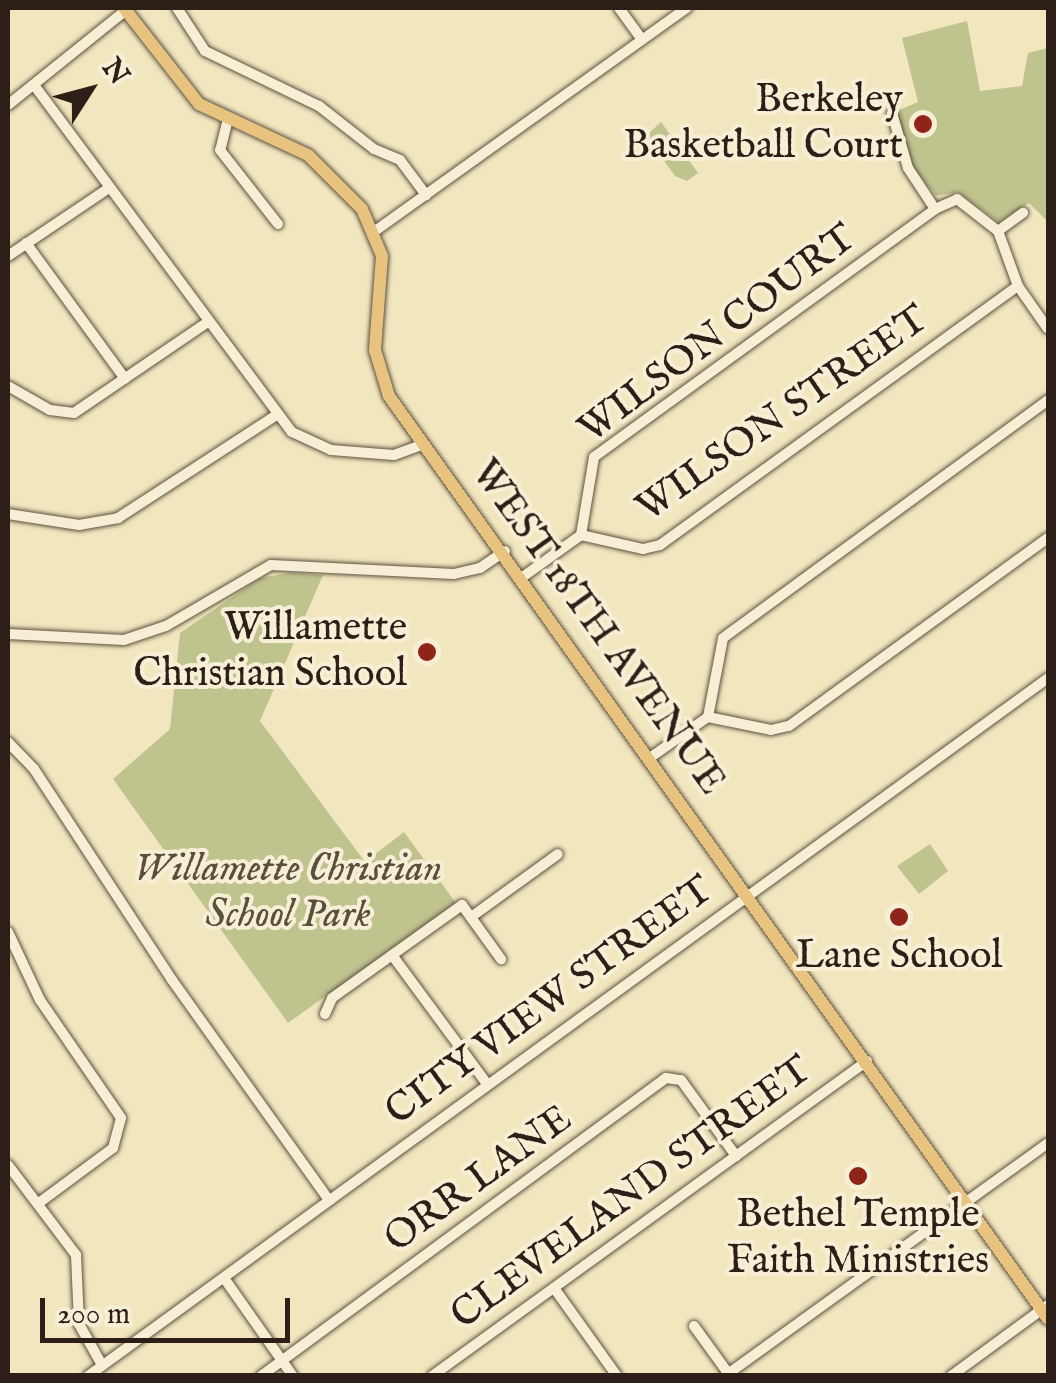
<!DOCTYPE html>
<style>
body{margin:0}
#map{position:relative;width:1056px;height:1383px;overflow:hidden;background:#f1e6be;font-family:"IM FELL English",serif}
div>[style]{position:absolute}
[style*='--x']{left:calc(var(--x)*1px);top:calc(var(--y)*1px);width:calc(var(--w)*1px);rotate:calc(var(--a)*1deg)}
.green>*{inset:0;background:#bfc38e}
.roads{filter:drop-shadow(0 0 2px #5d5141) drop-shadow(0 0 2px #5d5141)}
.minor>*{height:10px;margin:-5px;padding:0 5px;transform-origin:5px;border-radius:5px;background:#f6efd5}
.major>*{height:12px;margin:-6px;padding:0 6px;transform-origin:6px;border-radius:6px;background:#e8c37f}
.dots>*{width:28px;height:28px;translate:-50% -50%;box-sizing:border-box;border:5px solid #f6efd5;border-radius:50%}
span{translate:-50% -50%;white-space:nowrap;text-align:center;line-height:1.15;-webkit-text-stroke:8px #f6efd5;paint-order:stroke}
.poi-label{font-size:40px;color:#2c1f17}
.right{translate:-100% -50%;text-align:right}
.street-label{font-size:40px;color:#2c1f17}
.park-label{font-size:40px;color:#58503b;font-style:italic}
.frame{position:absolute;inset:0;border:10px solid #2c1f17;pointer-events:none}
.north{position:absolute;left:40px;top:40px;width:100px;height:100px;-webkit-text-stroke:8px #f6efd5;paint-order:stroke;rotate:54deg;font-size:28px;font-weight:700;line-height:40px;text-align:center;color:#2c1f17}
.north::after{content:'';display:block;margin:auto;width:35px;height:45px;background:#2c1f17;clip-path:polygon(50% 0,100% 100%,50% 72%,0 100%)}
.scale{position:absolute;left:40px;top:1298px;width:250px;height:45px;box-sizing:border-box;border:5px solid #2c1f17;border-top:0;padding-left:12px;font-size:30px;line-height:35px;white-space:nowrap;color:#2c1f17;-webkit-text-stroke:8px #f6efd5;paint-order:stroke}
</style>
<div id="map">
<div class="green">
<div style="clip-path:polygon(967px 21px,980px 91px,1022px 86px,1028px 53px,1048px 48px,1048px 222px,1029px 203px,999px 222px,958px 192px,936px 196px,910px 163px,897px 111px,918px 102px,902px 38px)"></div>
<div style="clip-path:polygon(661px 122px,698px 173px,687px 181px,675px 176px,646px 136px)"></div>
<div style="clip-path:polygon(290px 573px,323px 575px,260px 721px,365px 862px,404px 832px,456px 903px,288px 1023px,113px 779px,170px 729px,180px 633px,260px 578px)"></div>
<div style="clip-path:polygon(930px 844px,948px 871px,919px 894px,897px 866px)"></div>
</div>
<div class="roads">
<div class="minor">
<div style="--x:177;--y:8;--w:51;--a:56.9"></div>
<div style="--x:205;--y:51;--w:127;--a:25.8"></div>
<div style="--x:319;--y:106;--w:70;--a:38"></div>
<div style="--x:374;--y:149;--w:28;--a:23"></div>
<div style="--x:400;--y:160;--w:44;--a:53.4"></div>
<div style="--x:619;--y:8;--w:39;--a:54"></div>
<div style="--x:34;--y:85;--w:432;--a:53.4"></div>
<div style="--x:292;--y:432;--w:43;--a:24.8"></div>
<div style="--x:331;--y:450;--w:63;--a:4.5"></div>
<div style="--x:394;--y:455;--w:32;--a:-20"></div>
<div style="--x:8;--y:105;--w:151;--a:-38.8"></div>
<div style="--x:892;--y:113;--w:57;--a:73.8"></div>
<div style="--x:908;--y:168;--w:49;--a:56.6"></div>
<div style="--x:935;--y:209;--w:24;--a:-24"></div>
<div style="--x:957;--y:199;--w:52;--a:38"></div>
<div style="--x:998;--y:231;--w:59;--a:70"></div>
<div style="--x:1018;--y:286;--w:52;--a:55.1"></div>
<div style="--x:228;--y:119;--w:32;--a:104"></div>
<div style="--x:220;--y:150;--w:94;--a:51.9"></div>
<div style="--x:375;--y:231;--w:384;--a:-35.6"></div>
<div style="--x:998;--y:231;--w:31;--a:-36"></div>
<div style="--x:26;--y:243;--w:168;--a:53.9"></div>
<div style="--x:8;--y:256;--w:122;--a:-34"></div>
<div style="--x:8;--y:386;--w:48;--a:29.7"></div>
<div style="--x:50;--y:410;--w:24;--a:7"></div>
<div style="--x:74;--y:413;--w:162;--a:-34.2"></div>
<div style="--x:8;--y:514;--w:72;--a:8.8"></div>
<div style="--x:79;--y:525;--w:40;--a:-10"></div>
<div style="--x:118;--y:518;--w:191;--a:-33"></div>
<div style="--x:581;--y:535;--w:79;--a:-80.5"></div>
<div style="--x:594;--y:457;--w:422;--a:-36"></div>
<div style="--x:524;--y:576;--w:70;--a:-35.7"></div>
<div style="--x:581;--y:535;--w:64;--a:12.7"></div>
<div style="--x:643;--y:549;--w:17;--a:-13"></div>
<div style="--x:660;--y:545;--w:442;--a:-35.9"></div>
<div style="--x:8;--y:634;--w:116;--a:3"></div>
<div style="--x:124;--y:640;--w:44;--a:-18.4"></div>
<div style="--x:166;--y:626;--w:121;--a:-30.2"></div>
<div style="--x:271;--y:565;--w:183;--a:2.8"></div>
<div style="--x:454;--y:574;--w:27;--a:-13"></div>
<div style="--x:480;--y:568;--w:30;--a:-34"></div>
<div style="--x:708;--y:717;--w:80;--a:-79.2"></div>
<div style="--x:723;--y:638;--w:403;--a:-36.2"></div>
<div style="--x:8;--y:742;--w:37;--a:46"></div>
<div style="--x:34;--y:769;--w:252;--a:56.8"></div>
<div style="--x:172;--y:980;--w:270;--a:54.5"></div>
<div style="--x:651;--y:757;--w:70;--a:-35.1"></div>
<div style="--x:708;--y:717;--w:64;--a:11.7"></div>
<div style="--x:771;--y:730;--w:18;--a:-13"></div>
<div style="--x:789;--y:726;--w:320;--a:-36"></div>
<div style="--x:471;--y:917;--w:107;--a:-35.9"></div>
<div style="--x:8;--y:932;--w:75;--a:64.8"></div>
<div style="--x:40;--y:1000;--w:143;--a:55.5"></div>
<div style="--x:121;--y:1118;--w:31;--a:105"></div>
<div style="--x:113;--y:1148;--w:92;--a:143.4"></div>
<div style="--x:392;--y:955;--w:160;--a:53.6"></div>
<div style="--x:325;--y:1014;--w:17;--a:-66"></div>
<div style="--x:332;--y:998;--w:160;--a:-35.6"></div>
<div style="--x:462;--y:905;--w:67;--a:54.2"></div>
<div style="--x:8;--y:1165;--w:113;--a:52.9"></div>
<div style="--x:76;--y:1255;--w:69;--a:87.5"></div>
<div style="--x:79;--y:1324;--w:47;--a:60.7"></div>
<div style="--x:224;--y:1278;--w:120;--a:54.9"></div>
<div style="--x:554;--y:1288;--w:108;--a:54.4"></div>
<div style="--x:694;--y:1326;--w:58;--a:54.1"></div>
<div style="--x:88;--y:1376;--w:1187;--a:-36.02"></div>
<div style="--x:261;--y:1376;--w:503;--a:-36.35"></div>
<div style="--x:666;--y:1078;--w:15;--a:8"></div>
<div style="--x:681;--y:1080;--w:94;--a:54.1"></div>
<div style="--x:432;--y:1376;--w:537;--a:-35.91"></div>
<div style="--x:725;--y:1376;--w:398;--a:-35.8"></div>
<div style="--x:951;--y:1376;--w:120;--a:-36.2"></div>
</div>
<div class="major">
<div style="--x:124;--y:8;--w:122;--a:52"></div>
<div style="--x:199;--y:104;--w:120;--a:25.1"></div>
<div style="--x:308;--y:155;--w:76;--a:45"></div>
<div style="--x:362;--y:209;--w:51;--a:66.9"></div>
<div style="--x:382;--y:256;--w:94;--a:94.3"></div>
<div style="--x:375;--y:350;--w:48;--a:73.1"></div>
<div style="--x:389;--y:396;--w:1134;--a:54.47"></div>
</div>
</div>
<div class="dots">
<div style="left:923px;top:124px;background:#8f2418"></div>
<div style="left:427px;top:652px;background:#8f2418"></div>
<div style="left:899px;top:917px;background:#8f2418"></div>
<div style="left:858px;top:1176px;background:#8f2418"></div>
</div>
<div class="poi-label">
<span class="right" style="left:903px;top:124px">Berkeley<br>Basketball Court</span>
<span class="right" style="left:407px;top:652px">Willamette<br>Christian School</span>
<span style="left:899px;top:957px">Lane School</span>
<span style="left:858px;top:1239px">Bethel Temple<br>Faith Ministries</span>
</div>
<div class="street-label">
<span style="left:718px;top:335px;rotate:-37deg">WILSON COURT</span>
<span style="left:783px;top:415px;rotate:-35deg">WILSON STREET</span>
<span style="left:597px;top:628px;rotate:54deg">WEST 18TH AVENUE</span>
<span style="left:550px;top:1002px;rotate:-36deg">CITY VIEW STREET</span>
<span style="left:479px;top:1180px;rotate:-36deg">ORR LANE</span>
<span style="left:632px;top:1194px;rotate:-36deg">CLEVELAND STREET</span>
</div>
<div class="park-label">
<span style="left:288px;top:893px">Willamette Christian<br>School Park</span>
</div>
<div class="frame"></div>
<div class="north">N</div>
<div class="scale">200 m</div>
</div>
